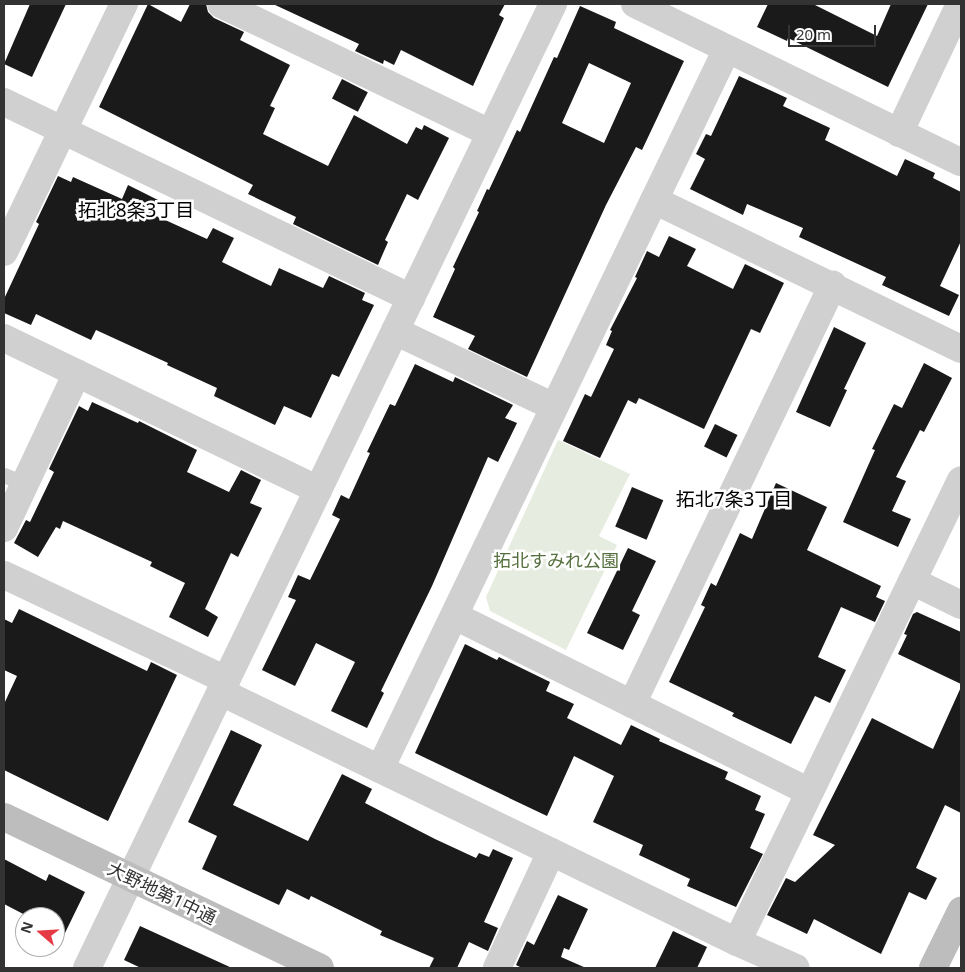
<!DOCTYPE html>
<meta charset="utf-8">
<style>
body{margin:0}
#map{position:relative;width:965px;height:972px;overflow:hidden;background:#fff;font-family:"Noto Sans","Noto Sans JP",sans-serif}
div>[style]{position:absolute}
[style*='--x']{left:calc(var(--x)*1px);top:calc(var(--y)*1px);width:calc(var(--w)*1px);rotate:calc(var(--a)*1deg)}
.green>*{inset:0;background:#e6ecdf}
.building>*{inset:0;background:#1a1a1a;transform-origin:0 0}
.lane>*{height:15px;margin:-7.5px;padding:0 7.5px;transform-origin:7.5px;border-radius:7.5px;background:#d0d0d0}
.street>*{height:28px;margin:-14px;padding:0 14px;transform-origin:14px;border-radius:14px;background:#d0d0d0}
.secondary>*{height:28px;margin:-14px;padding:0 14px;transform-origin:14px;border-radius:14px;background:#bdbdbd}
span{translate:-50% -50%;white-space:nowrap;text-align:center;line-height:1.15;-webkit-text-stroke:5px #fff;paint-order:stroke}
.park-label{font-size:18px;color:#56703f}
.street-label{font-size:18px;color:#333}
.neighbourhood-label{font-size:19px;color:#000}
.frame{position:absolute;inset:0;border:5px solid #333;pointer-events:none}
.north{position:absolute;left:15px;top:907px;width:50px;height:50px;box-sizing:border-box;background:#fff;border:1px solid #adadad;border-radius:50%;rotate:289deg;font-size:14px;font-weight:700;line-height:20px;text-align:center;color:#333}
.north::after{content:'';display:block;margin:auto;width:18px;height:22px;background:#e63946;clip-path:polygon(50% 0,100% 100%,50% 72%,0 100%)}
.scale{position:absolute;left:788px;top:25px;width:88px;height:22px;box-sizing:border-box;border:2px solid #333;border-top:0;padding-left:6px;font-size:15px;line-height:18px;white-space:nowrap;color:#333;-webkit-text-stroke:4px #fff;paint-order:stroke}
</style>
<div id="map">
<div class="green">
<div style="clip-path:polygon(558px 440px,630px 474px,599px 536px,617px 545px,566px 650px,490px 611px,486px 597px)"></div>
</div>
<div class="building">
<div style="clip-path:polygon(30px 4px,66px 4px,32px 77px,4px 64px)"></div>
<div style="clip-path:polygon(148px 4px,181px 22px,190px 4px,206px 4px,208px 12px,214px 18px,244px 32px,240px 40px,290px 65px,270px 106px,275px 108px,263px 134px,328px 166px,354px 115px,407px 144px,416px 127px,422px 130px,424px 125px,449px 138px,418px 200px,407px 194px,385px 240px,388px 242px,378px 265px,293px 224px,296px 217px,248px 194px,253px 185px,99px 107px)"></div>
<div style="clip-path:polygon(273px 4px,505px 4px,499px 15px,504px 18px,473px 86px,401px 50px,394px 65px,384px 60px,383px 64px,355px 51px,359px 44px)"></div>
<div style="clip-path:polygon(768px 4px,813px 4px,877px 36px,891px 4px,928px 4px,888px 87px,788px 38px,787px 41px,757px 27px)"></div>
<div style="clip-path:polygon(evenodd,580px 6px,616px 22px,614px 28px,684px 61px,642px 150px,636px 147px,606px 205px,527px 377px,468px 349px,475px 336px,433px 317px,455px 269px,453px 267px,479px 212px,477px 211px,487px 189px,489px 190px,517px 130px,520px 132px,554px 57px,557px 58px,580px 6px,589px 63px,631px 83px,604px 143px,562px 123px,589px 63px)"></div>
<div style="clip-path:polygon(739px 76px,787px 98px,783px 106px,830px 128px,825px 140px,897px 176px,905px 159px,935px 173px,933px 178px,961px 192px,961px 241px,940px 286px,959px 295px,949px 316px,882px 285px,886px 277px,799px 237px,803px 228px,747px 204px,743px 215px,690px 189px,705px 159px,696px 154px,706px 134px,711px 136px)"></div>
<div style="left:342px;top:79px;width:29px;height:22px;rotate:27deg"></div>
<div style="clip-path:polygon(58px 176px,71px 182px,73px 177px,122px 199px,128px 185px,158px 200px,152px 214px,207px 239px,213px 228px,234px 238px,222px 262px,271px 286px,279px 268px,323px 288px,329px 276px,365px 293px,362px 300px,374px 305px,339px 377px,332px 374px,311px 418px,284px 406px,275px 425px,214px 396px,217px 388px,167px 365px,168px 363px,96px 330px,91px 340px,36px 314px,31px 325px,4px 313px,4px 299px,39px 224px,36px 222px)"></div>
<div style="clip-path:polygon(669px 236px,696px 249px,687px 266px,733px 289px,745px 264px,784px 283px,760px 333px,751px 329px,704px 429px,639px 398px,636px 404px,628px 400px,600px 458px,563px 441px,585px 394px,591px 397px,614px 349px,606px 345px,612px 331px,610px 330px,637px 278px,635px 277px,647px 251px,659px 257px)"></div>
<div style="clip-path:polygon(834px 327px,866px 343px,844px 389px,847px 390px,830px 427px,796px 412px)"></div>
<div style="clip-path:polygon(924px 363px,952px 378px,924px 432px,920px 430px,896px 477px,906px 481px,892px 511px,911px 519px,898px 547px,843px 522px,875px 450px,872px 449px,894px 404px,902px 408px)"></div>
<div style="clip-path:polygon(415px 364px,453px 382px,455px 377px,513px 405px,505px 418px,517px 423px,498px 462px,488px 457px,432px 586px,381px 691px,384px 693px,367px 728px,331px 711px,355px 662px,316px 643px,295px 686px,262px 670px,296px 600px,288px 597px,298px 575px,310px 580px,340px 519px,332px 515px,341px 495px,349px 499px,370px 453px,367px 452px,390px 404px,395px 406px)"></div>
<div style="clip-path:polygon(92px 402px,138px 423px,139px 421px,197px 450px,187px 472px,229px 492px,241px 470px,261px 480px,250px 503px,262px 508px,238px 557px,231px 553px,205px 609px,218px 617px,208px 637px,169px 617px,185px 583px,150px 566px,152px 562px,63px 521px,60px 529px,56px 527px,38px 557px,14px 543px,26px 520px,30px 522px,54px 472px,49px 469px,79px 406px,88px 411px)"></div>
<div style="left:715px;top:424px;width:25px;height:25px;rotate:26deg"></div>
<div style="clip-path:polygon(776px 483px,827px 507px,807px 550px,881px 586px,876px 597px,885px 601px,875px 622px,841px 607px,818px 657px,846px 670px,830px 703px,815px 696px,791px 744px,732px 716px,734px 713px,669px 682px,705px 607px,701px 605px,711px 583px,716px 586px,740px 533px,752px 539px)"></div>
<div style="left:632px;top:487px;width:34px;height:43px;rotate:23deg"></div>
<div style="clip-path:polygon(628px 548px,656px 561px,632px 611px,640px 615px,623px 650px,587px 633px)"></div>
<div style="clip-path:polygon(19px 609px,147px 671px,151px 662px,177px 675px,108px 821px,4px 770px,4px 704px,17px 676px,4px 670px,4px 619px,12px 623px)"></div>
<div style="clip-path:polygon(917px 612px,961px 632px,961px 684px,898px 654px,907px 635px,904px 634px,913px 614px)"></div>
<div style="clip-path:polygon(465px 644px,497px 660px,499px 657px,550px 682px,546px 691px,574px 704px,567px 718px,621px 745px,631px 725px,660px 739px,659px 741px,728px 772px,725px 779px,761px 796px,755px 810px,765px 814px,750px 848px,763px 854px,736px 907px,687px 886px,690px 879px,639px 855px,643px 845px,593px 822px,614px 776px,574px 756px,547px 816px,415px 753px)"></div>
<div style="clip-path:polygon(961px 687px,961px 813px,945px 805px,916px 868px,937px 878px,926px 900px,909px 892px,881px 954px,814px 919px,807px 934px,767px 915px,786px 878px,795px 882px,835px 845px,813px 835px,872px 718px,933px 749px)"></div>
<div style="clip-path:polygon(231px 730px,262px 745px,233px 805px,308px 841px,342px 774px,372px 789px,365px 803px,435px 839px,476px 858px,479px 853px,489px 857px,493px 849px,513px 858px,484px 922px,498px 928px,488px 951px,469px 942px,457px 968px,429px 968px,434px 958px,380px 935px,382px 931px,311px 896px,309px 900px,287px 889px,279px 905px,202px 869px,217px 836px,188px 822px)"></div>
<div style="clip-path:polygon(4px 859px,46px 881px,49px 874px,85px 892px,64px 935px,55px 931px,55px 917px,29px 917px,4px 904px)"></div>
<div style="clip-path:polygon(558px 895px,588px 909px,569px 950px,564px 948px,561px 957px,586px 968px,522px 968px,516px 965px,527px 941px,534px 945px)"></div>
<div style="clip-path:polygon(140px 926px,232px 968px,141px 968px,124px 960px)"></div>
<div style="clip-path:polygon(673px 931px,707px 947px,697px 968px,655px 968px)"></div>
</div>
<div class="lane">
<div style="--x:4;--y:475;--w:23;--a:23"></div>
</div>
<div class="street">
<div style="--x:221;--y:4;--w:298;--a:25.6"></div>
<div style="--x:635;--y:4;--w:362;--a:25.9"></div>
<div style="--x:4;--y:102;--w:452;--a:25.7"></div>
<div style="--x:899;--y:133;--w:143;--a:-64.7"></div>
<div style="--x:654;--y:200;--w:341;--a:25.9"></div>
<div style="--x:4;--y:252;--w:276;--a:-64.2"></div>
<div style="--x:395;--y:331;--w:176;--a:25.5"></div>
<div style="--x:4;--y:338;--w:349;--a:25.8"></div>
<div style="--x:4;--y:528;--w:171;--a:-64.8"></div>
<div style="--x:4;--y:575;--w:246;--a:25.3"></div>
<div style="--x:912;--y:581;--w:55;--a:26.1"></div>
<div style="--x:455;--y:616;--w:395;--a:26.4"></div>
<div style="--x:221;--y:692;--w:573;--a:25.85"></div>
<div style="--x:737;--y:942;--w:64;--a:23.8"></div>
<div style="--x:632;--y:704;--w:465;--a:-64.4"></div>
<div style="--x:380;--y:769;--w:799;--a:-64.27"></div>
<div style="--x:737;--y:942;--w:513;--a:-64.13"></div>
<div style="--x:87;--y:968;--w:1071;--a:-64.2"></div>
<div style="--x:497;--y:968;--w:128;--a:-65"></div>
</div>
<div class="secondary">
<div style="--x:4;--y:817;--w:350;--a:25.5"></div>
<div style="--x:933;--y:968;--w:64;--a:-63.8"></div>
</div>
<div class="park-label">
<span style="left:556px;top:560px">拓北すみれ公園</span>
</div>
<div class="street-label">
<span style="left:162px;top:893px;rotate:26deg">大野地第1中通</span>
</div>
<div class="neighbourhood-label">
<span style="left:136px;top:211px">拓北8条3丁目</span>
<span style="left:734px;top:500px">拓北7条3丁目</span>
</div>
<div class="frame"></div>
<div class="north">N</div>
<div class="scale">20 m</div>
</div>
